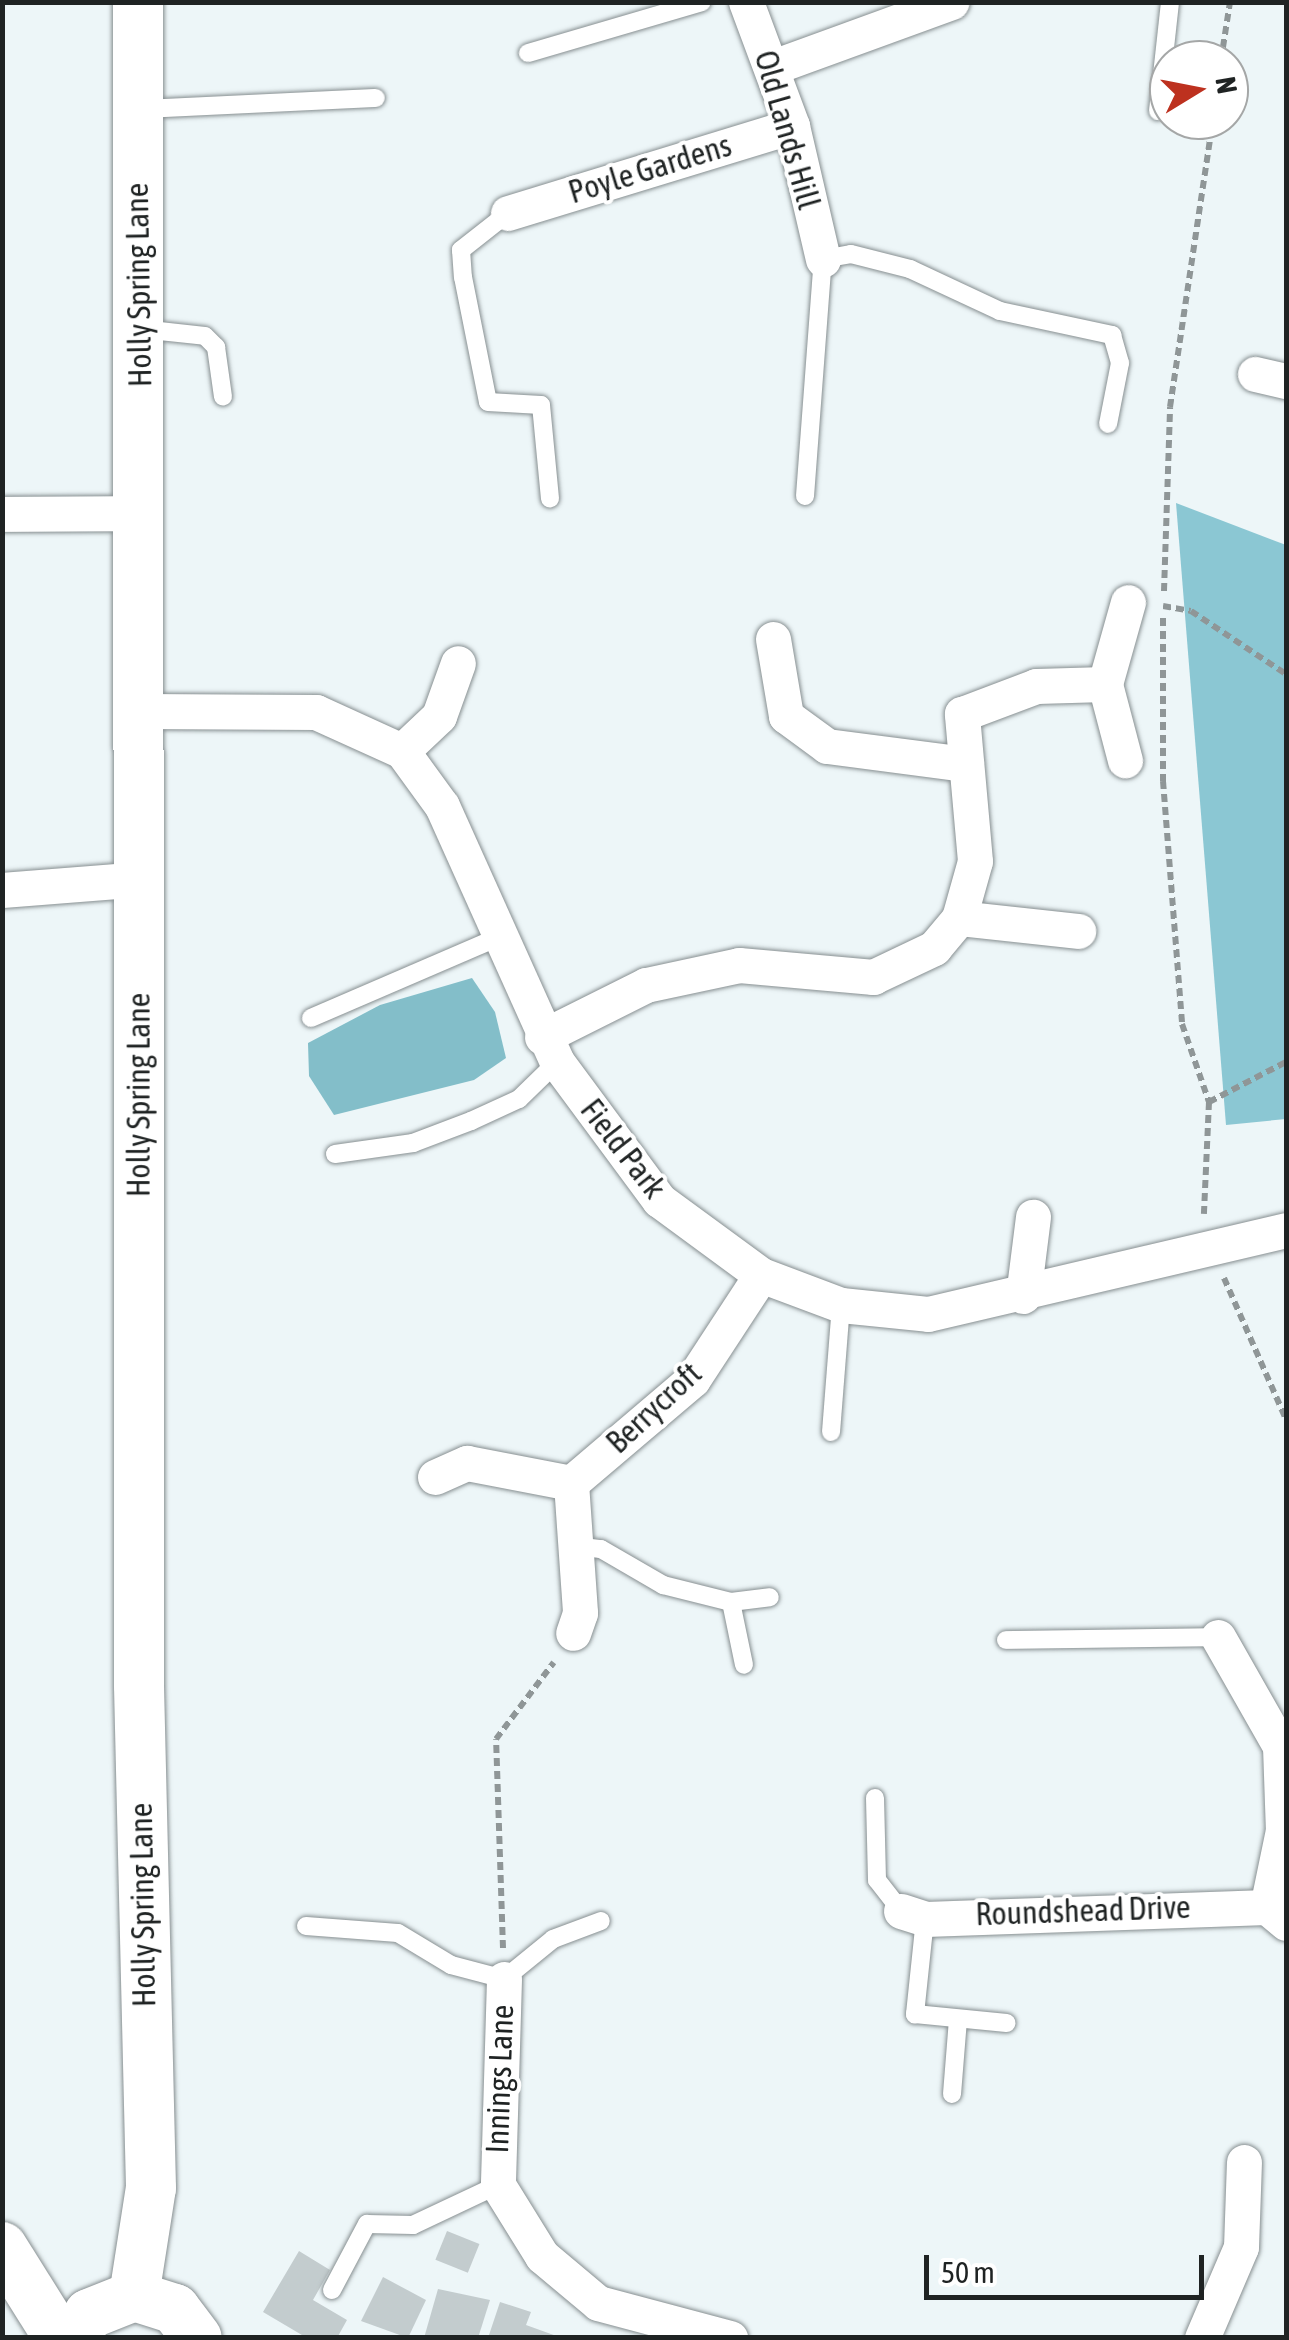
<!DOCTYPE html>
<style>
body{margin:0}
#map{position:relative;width:1289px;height:2340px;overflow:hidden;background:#edf6f8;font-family:"Asap Condensed",sans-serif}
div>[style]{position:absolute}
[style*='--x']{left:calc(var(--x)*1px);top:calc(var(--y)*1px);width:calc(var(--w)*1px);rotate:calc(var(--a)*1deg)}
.forest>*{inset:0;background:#8bc7d3}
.water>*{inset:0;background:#83bec9}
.building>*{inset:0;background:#c3ccce;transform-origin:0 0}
.path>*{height:6px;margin-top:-3px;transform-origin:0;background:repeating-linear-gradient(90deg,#8f9697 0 8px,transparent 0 13px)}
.roads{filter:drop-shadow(0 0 2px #878f91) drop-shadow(0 0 2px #878f91)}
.lane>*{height:18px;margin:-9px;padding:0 9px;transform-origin:9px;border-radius:9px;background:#fff}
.street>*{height:35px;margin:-17.5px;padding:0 17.5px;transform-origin:17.5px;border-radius:17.5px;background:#fff}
.secondary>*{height:50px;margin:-25px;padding:0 25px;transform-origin:25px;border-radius:25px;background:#fff}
span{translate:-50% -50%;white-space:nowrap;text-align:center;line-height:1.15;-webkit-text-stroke:8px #fff;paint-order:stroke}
.street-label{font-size:32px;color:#1f2323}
.frame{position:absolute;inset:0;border:5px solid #1f2323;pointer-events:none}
.north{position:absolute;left:1149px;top:40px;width:100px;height:100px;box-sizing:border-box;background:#fff;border:2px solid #a5a7a7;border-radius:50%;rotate:80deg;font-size:28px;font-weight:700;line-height:40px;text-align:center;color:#1f2323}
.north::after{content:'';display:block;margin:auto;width:35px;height:45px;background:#bd311f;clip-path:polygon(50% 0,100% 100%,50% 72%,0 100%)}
.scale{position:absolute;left:924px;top:2255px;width:280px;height:45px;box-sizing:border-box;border:5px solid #1f2323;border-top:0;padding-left:12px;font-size:30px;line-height:35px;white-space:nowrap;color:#1f2323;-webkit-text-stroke:8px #fff;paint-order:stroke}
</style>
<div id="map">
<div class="forest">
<div style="clip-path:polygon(1176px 503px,1286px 545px,1286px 1119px,1226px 1125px)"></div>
</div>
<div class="water">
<div style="clip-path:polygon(472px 978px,495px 1012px,506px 1058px,474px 1080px,334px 1115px,309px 1076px,308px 1043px,380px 1005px)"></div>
</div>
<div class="building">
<div style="left:447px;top:2231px;width:35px;height:31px;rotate:22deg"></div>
<div style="clip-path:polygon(299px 2251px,330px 2270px,313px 2300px,347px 2320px,337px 2338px,307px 2338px,263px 2312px)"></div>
<div style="clip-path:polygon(383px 2277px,426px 2300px,408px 2338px,361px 2321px)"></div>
<div style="clip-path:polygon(438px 2289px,490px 2300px,478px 2338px,424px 2338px)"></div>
<div style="clip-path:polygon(500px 2302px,531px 2312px,526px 2325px,562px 2338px,488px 2338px)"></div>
</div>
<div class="path">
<div style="--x:1221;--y:60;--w:59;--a:-81.2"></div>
<div style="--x:1164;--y:591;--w:184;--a:-88.1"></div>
<div style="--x:1170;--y:407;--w:290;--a:-81.5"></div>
<div style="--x:1163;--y:606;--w:28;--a:10"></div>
<div style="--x:1191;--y:611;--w:114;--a:33.6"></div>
<div style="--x:1163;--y:618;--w:163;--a:90"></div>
<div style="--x:1163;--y:781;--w:244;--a:85.5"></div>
<div style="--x:1182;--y:1024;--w:83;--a:70.9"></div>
<div style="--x:1209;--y:1102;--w:112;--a:92.6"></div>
<div style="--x:1209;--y:1102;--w:87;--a:-27.5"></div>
<div style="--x:1224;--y:1278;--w:154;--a:66.3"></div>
<div style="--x:503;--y:1948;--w:209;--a:-91.9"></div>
<div style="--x:496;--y:1739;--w:96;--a:-53"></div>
</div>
<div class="roads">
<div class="lane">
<div style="--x:528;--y:53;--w:181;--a:-16.3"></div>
<div style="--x:142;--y:109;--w:234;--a:-2.7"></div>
<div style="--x:1158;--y:111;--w:110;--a:-83.7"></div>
<div style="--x:508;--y:213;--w:60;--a:141.8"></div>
<div style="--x:461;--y:250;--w:27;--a:86"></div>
<div style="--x:463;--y:277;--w:127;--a:78.7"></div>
<div style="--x:488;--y:402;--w:53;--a:3.2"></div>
<div style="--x:541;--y:405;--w:94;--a:84.5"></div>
<div style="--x:141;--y:329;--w:64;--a:6.2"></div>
<div style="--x:205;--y:336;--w:16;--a:45"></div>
<div style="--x:216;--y:347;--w:50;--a:82"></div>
<div style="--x:805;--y:496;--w:238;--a:-85.7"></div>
<div style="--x:823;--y:259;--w:28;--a:-10"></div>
<div style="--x:851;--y:254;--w:61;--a:14.3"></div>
<div style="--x:910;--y:269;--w:99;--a:25"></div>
<div style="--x:1000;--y:311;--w:115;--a:12.1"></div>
<div style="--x:1112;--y:335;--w:29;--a:74"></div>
<div style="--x:1120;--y:363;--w:62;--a:101.1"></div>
<div style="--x:311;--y:1018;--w:205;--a:-23.3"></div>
<div style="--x:335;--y:1154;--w:79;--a:-8"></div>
<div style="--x:413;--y:1143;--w:62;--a:-20.8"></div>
<div style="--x:471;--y:1121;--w:53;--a:-24.6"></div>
<div style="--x:519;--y:1099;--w:53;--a:-44.2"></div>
<div style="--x:831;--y:1432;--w:127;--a:-85.5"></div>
<div style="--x:575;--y:1546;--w:26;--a:7"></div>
<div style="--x:601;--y:1549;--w:72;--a:30.1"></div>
<div style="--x:663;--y:1585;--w:70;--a:14"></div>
<div style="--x:731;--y:1602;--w:64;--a:78.3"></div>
<div style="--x:731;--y:1602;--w:39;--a:-7"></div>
<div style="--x:1006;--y:1640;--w:212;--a:-0.8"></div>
<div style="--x:875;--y:1798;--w:82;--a:88.6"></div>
<div style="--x:877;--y:1880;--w:39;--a:52"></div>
<div style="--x:925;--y:1919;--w:96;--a:96"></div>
<div style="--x:915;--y:2014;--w:92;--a:5.6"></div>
<div style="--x:306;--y:1926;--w:92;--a:4.4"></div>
<div style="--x:398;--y:1933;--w:62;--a:31.1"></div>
<div style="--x:451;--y:1965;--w:55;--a:14.8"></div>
<div style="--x:504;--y:1979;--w:63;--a:-39.2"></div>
<div style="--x:553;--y:1939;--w:51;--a:-20.6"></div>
<div style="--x:952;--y:2094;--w:75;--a:-85.4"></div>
<div style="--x:332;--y:2290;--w:75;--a:-62.1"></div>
<div style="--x:367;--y:2224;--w:46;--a:1.2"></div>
<div style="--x:413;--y:2225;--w:94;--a:-25.2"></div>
</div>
<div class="street">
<div style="--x:746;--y:2;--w:132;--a:69.6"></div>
<div style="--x:792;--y:126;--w:137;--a:76.9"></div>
<div style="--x:773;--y:67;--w:190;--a:-20"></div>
<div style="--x:508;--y:213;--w:297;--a:-17"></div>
<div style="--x:1255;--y:374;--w:32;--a:13"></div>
<div style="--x:2;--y:514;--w:141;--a:-0.4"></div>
<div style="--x:773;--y:639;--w:78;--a:80.4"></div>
<div style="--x:786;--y:716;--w:51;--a:36.2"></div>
<div style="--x:827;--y:746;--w:140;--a:7.4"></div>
<div style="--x:1105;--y:684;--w:79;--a:75.3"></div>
<div style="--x:141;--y:711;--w:175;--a:0.3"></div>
<div style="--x:316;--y:712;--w:94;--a:24.4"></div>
<div style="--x:402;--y:751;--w:68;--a:54"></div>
<div style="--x:442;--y:806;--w:281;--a:65.8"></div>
<div style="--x:557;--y:1062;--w:172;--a:53.5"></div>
<div style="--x:659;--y:1200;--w:127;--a:36.3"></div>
<div style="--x:761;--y:1275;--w:85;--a:20.6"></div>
<div style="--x:841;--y:1305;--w:87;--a:5.9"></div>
<div style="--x:928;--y:1314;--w:368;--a:-13.2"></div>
<div style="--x:402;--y:751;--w:51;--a:-43.4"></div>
<div style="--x:439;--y:716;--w:56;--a:-70.3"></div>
<div style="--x:2;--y:890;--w:139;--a:-4.5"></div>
<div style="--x:959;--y:918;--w:120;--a:6.2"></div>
<div style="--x:542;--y:1037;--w:116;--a:-26.6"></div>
<div style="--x:646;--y:985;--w:95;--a:-12.1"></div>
<div style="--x:739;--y:965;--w:135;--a:5.1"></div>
<div style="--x:873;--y:977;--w:68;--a:-25.4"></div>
<div style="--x:934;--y:948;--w:39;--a:-50"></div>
<div style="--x:959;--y:918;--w:59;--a:-74.3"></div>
<div style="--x:975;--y:861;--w:148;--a:-95.1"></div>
<div style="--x:962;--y:714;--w:79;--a:-20.7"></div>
<div style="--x:1036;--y:686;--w:69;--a:-1.7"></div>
<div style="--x:1105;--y:684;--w:85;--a:-74.3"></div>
<div style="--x:1023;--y:1296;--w:80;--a:-82.8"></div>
<div style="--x:435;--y:1477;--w:35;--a:-24"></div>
<div style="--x:467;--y:1463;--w:106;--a:10.9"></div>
<div style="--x:571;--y:1483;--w:160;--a:-40.4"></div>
<div style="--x:693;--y:1379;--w:124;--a:-56.8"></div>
<div style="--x:571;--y:1483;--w:130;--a:86"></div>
<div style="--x:580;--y:1613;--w:21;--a:109"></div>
<div style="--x:1218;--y:1637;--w:125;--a:60.4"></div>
<div style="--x:1280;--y:1746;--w:84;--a:88"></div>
<div style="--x:1283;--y:1830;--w:79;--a:101.7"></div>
<div style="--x:901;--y:1911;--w:25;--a:18"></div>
<div style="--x:925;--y:1919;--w:342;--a:-2"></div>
<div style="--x:1267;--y:1907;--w:25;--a:40"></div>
<div style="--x:504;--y:1979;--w:206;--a:91.7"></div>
<div style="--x:498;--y:2185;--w:84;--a:58.2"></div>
<div style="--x:542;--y:2256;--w:73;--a:40"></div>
<div style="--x:598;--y:2303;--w:137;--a:14.9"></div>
<div style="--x:1202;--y:2338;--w:99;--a:-66.8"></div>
<div style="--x:1241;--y:2247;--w:85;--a:-88"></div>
</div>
<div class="secondary">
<div style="--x:2;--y:2247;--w:107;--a:57.9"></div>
<div style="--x:134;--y:2296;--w:109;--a:-81.1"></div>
<div style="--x:151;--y:2188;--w:503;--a:-91.37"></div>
<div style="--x:139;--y:1685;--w:1683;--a:-90.03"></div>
<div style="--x:73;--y:2338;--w:29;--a:-56"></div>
<div style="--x:89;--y:2314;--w:48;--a:-21.8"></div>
<div style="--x:134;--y:2296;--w:43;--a:17.6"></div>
<div style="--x:175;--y:2309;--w:36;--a:53"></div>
</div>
</div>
<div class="street-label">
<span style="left:787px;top:130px;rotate:74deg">Old Lands Hill</span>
<span style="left:650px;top:169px;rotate:-17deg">Poyle Gardens</span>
<span style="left:139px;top:285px;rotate:-91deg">Holly Spring Lane</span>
<span style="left:139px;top:1095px;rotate:-90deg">Holly Spring Lane</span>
<span style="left:623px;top:1149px;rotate:52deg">Field Park</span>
<span style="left:654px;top:1408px;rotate:-43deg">Berrycroft</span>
<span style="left:143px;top:1905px;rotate:-91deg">Holly Spring Lane</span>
<span style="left:1083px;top:1911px;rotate:-2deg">Roundshead Drive</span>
<span style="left:500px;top:2079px;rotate:-88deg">Innings Lane</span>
</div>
<div class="frame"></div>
<div class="north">N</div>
<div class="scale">50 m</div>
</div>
